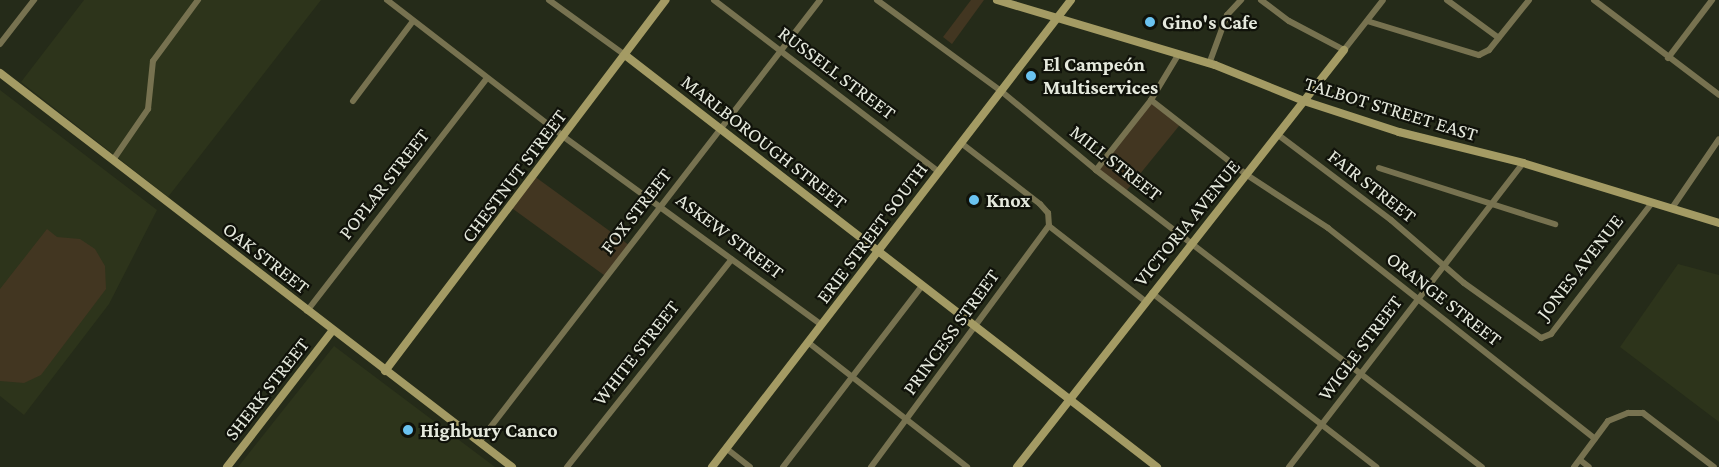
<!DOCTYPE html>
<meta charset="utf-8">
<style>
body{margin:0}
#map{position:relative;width:1719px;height:467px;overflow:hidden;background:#252b19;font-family:"Crimson Pro",serif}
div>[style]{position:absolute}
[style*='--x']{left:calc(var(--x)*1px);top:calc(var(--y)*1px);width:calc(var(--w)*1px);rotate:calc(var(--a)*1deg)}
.built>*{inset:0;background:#2d341b}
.green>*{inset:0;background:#423621;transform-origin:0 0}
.street>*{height:6px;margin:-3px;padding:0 3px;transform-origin:3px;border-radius:3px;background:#777250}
.secondary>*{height:8px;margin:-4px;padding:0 4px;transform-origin:4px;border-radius:4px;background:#a49b64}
.dots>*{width:16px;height:16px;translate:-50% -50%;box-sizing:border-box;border:3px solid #10120a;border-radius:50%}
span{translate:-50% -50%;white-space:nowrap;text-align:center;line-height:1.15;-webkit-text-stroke:4.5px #10120a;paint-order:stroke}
.poi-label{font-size:20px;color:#e5e9dd;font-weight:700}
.left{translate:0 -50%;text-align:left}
.street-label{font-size:20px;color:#e5e9dd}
</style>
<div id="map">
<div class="built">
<div style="clip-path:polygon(84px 0,321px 0,168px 197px,21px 82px)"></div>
<div style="clip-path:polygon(0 90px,157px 210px,109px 304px,24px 415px,0 396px)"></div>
<div style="clip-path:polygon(1678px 264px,1719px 275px,1719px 422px,1620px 347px)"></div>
<div style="clip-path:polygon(334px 346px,495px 467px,238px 467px)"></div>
</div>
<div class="green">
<div style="clip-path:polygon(971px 0,984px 0,952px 44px,943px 37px)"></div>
<div style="left:1151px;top:100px;width:38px;height:89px;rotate:39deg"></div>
<div style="left:534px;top:176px;width:119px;height:39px;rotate:36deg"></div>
<div style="clip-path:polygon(47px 229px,57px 237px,80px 239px,95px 249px,105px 266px,106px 289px,41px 375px,24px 383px,0 381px,0 289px)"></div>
</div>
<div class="street">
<div style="--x:387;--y:0;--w:224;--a:37.7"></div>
<div style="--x:564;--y:137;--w:319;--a:36.1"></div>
<div style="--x:549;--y:0;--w:94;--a:35.9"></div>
<div style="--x:714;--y:0;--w:283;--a:37.4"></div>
<div style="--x:877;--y:0;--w:154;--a:36.3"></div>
<div style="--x:1001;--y:91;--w:124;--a:39.7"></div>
<div style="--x:1096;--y:170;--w:487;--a:37.6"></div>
<div style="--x:1261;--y:0;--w:35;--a:37"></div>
<div style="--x:1289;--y:21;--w:62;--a:27.8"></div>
<div style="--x:1344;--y:50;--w:63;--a:-52"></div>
<div style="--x:1447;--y:0;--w:64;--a:36.2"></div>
<div style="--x:1594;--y:0;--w:157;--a:37.2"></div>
<div style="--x:1367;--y:21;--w:117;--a:16.9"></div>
<div style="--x:1479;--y:55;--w:11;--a:-27"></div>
<div style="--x:1489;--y:50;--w:64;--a:-51.3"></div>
<div style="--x:0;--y:44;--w:56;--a:-52.3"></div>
<div style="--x:1668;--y:58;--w:73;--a:-52.8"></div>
<div style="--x:1209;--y:64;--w:52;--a:-69.8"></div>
<div style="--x:1227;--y:15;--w:21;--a:-47"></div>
<div style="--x:1151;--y:100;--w:122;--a:38"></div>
<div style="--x:1247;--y:175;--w:97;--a:33.2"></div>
<div style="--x:1328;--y:228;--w:340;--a:38.3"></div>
<div style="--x:353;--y:101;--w:100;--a:-53.1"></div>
<div style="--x:1277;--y:134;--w:143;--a:37"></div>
<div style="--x:1391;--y:220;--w:96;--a:40.8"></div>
<div style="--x:1464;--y:283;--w:95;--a:35.5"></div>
<div style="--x:1541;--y:338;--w:11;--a:-22"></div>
<div style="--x:1551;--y:334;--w:165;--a:-52.4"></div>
<div style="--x:113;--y:160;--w:62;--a:-55.5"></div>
<div style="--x:148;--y:109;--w:48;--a:-84.1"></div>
<div style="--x:153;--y:61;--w:76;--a:-53.6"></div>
<div style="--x:1379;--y:168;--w:185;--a:17.7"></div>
<div style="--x:1096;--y:170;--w:89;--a:-51.8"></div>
<div style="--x:1151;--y:100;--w:52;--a:-59"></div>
<div style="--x:1672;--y:208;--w:83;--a:-55.7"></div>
<div style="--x:1049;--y:226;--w:122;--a:38"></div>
<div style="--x:1152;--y:293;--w:284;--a:37.8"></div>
<div style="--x:307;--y:311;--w:294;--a:-52.3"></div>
<div style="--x:809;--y:343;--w:201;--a:38.1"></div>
<div style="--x:479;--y:442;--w:558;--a:-52.35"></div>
<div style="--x:727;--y:449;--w:29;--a:38"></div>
<div style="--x:1580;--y:460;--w:11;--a:38"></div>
<div style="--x:567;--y:467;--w:265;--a:-51.6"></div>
<div style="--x:783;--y:467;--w:228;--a:-52.5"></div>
<div style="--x:871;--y:467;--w:300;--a:-53.6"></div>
<div style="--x:1049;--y:226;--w:13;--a:-94"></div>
<div style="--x:1048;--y:213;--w:12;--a:-132"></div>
<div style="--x:1040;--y:204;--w:100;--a:-142.3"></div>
<div style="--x:1289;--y:467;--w:384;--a:-52.4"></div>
<div style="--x:1574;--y:467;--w:57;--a:-53.5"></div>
<div style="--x:1608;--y:421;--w:22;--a:-22"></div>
<div style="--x:1628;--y:413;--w:15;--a:0"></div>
<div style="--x:1643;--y:413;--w:89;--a:37.3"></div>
</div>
<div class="secondary">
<div style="--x:997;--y:0;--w:227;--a:16.6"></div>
<div style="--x:1215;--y:65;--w:96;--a:22"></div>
<div style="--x:1304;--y:101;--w:100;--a:18.1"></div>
<div style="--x:1399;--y:132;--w:128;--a:14"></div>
<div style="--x:1523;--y:163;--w:205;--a:17"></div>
<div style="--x:625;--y:55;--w:673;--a:37.76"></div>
<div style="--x:0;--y:73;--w:646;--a:37.58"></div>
<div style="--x:385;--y:371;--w:465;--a:-52.9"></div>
<div style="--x:227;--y:467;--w:173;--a:-52.3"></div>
<div style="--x:712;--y:467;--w:589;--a:-52.45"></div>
<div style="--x:1017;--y:467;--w:530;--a:-51.9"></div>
</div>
<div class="dots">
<div style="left:1150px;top:22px;background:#6ac3f1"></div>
<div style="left:1031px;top:76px;background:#6ac3f1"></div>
<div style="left:974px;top:200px;background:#6ac3f1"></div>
<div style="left:408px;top:430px;background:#6ac3f1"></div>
</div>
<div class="poi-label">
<span class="left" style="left:1162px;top:22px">Gino's Cafe</span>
<span class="left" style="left:1043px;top:76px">El Campeón<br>Multiservices</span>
<span class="left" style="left:986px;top:200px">Knox</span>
<span class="left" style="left:420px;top:430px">Highbury Canco</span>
</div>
<div class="street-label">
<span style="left:837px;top:73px;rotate:37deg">RUSSELL STREET</span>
<span style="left:1391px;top:109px;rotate:17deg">TALBOT STREET EAST</span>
<span style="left:764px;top:142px;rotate:38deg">MARLBOROUGH STREET</span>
<span style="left:1116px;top:163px;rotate:38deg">MILL STREET</span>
<span style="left:514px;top:176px;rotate:-53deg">CHESTNUT STREET</span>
<span style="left:384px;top:184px;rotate:-52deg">POPLAR STREET</span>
<span style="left:1372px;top:186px;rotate:38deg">FAIR STREET</span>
<span style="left:636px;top:211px;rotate:-52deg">FOX STREET</span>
<span style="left:1187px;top:223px;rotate:-51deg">VICTORIA AVENUE</span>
<span style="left:872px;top:233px;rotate:-53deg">ERIE STREET SOUTH</span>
<span style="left:730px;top:236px;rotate:37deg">ASKEW STREET</span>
<span style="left:266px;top:258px;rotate:38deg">OAK STREET</span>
<span style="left:1580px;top:267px;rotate:-52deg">JONES AVENUE</span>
<span style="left:1444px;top:299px;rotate:38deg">ORANGE STREET</span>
<span style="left:951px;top:332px;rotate:-54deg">PRINCESS STREET</span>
<span style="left:1360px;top:348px;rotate:-53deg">WIGLE STREET</span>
<span style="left:636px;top:353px;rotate:-52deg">WHITE STREET</span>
<span style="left:267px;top:389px;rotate:-52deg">SHERK STREET</span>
</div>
</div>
